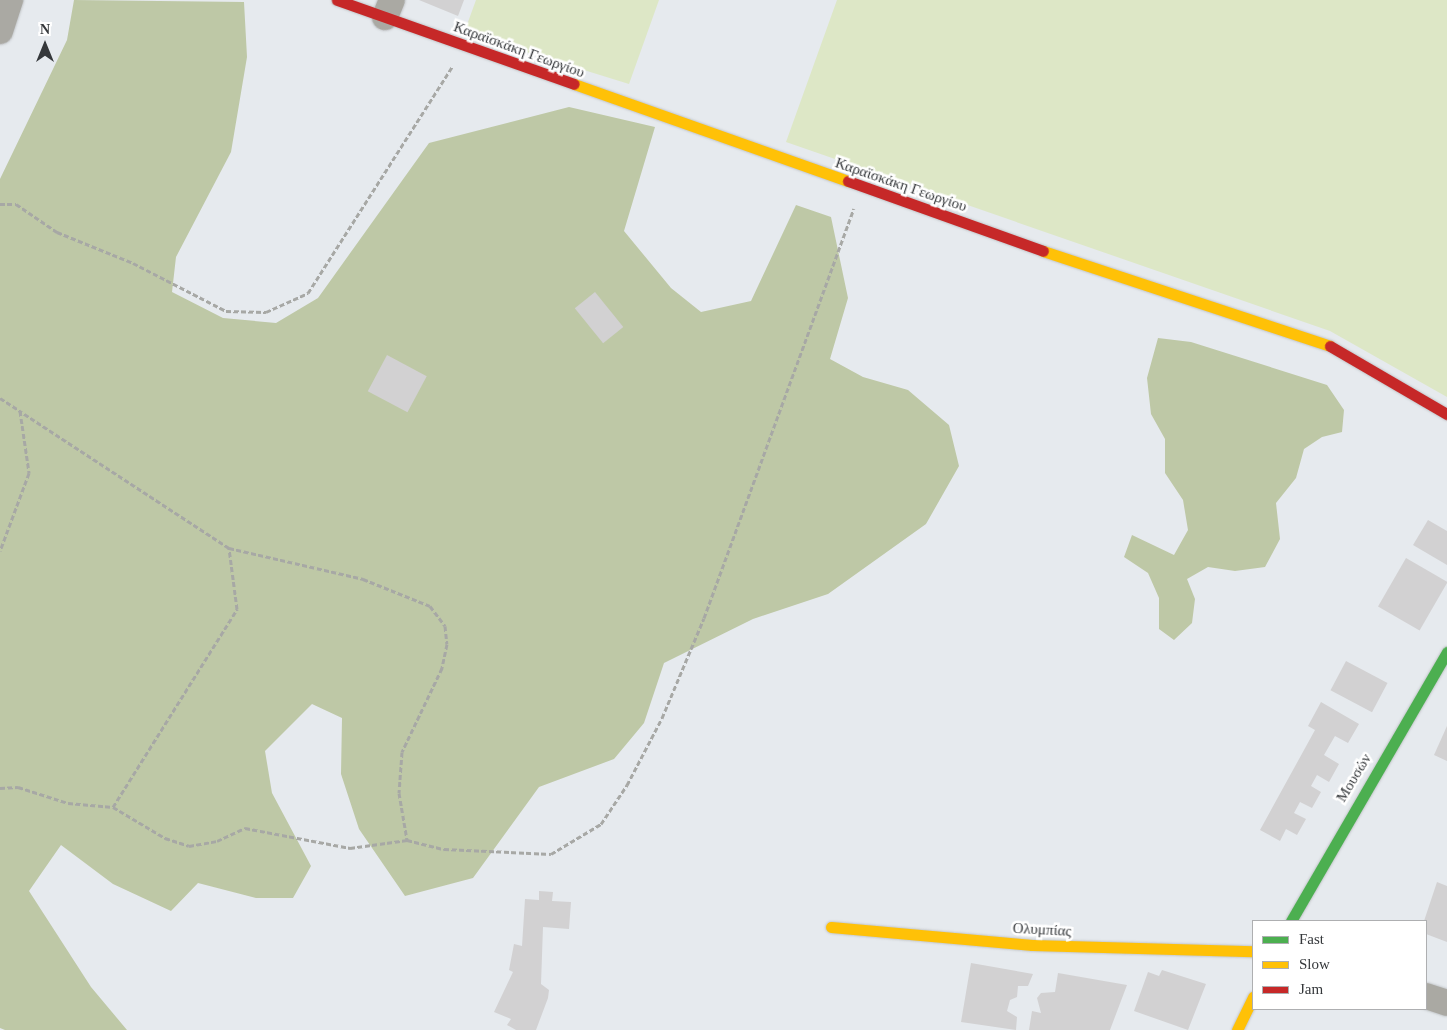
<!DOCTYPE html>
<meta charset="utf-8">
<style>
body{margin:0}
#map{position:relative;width:1447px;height:1030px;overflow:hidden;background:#e6eaee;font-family:"Times New Roman",serif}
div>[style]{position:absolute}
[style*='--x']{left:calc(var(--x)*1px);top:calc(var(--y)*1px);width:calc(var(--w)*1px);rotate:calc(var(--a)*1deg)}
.green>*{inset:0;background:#dde7c6}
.forest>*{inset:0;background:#bec8a6}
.building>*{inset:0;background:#d2d1d2;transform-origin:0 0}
.path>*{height:3px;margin-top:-1.5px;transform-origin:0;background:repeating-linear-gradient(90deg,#a7a8a5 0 5px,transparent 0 7.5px)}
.roads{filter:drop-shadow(0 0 1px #c3c6c9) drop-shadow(0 0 1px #c3c6c9)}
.street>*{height:26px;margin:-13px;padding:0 13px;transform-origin:13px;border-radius:13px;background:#aaa9a3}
.fast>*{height:11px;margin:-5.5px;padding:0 5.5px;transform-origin:5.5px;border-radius:5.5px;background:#4caf50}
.slow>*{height:11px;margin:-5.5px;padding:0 5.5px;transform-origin:5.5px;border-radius:5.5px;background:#ffc107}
.jam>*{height:11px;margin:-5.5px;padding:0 5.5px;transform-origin:5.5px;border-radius:5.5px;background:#c62828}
span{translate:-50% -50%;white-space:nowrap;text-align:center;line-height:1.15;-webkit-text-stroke:5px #fff;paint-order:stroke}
.street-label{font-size:15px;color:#35383b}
.legend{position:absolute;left:1252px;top:920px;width:175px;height:90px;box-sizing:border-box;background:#fff;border:1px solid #aeafb1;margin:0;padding:6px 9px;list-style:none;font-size:15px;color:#35383b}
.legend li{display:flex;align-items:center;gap:10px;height:25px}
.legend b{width:25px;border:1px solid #aeafb1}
.north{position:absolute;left:20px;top:20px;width:50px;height:50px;-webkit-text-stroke:4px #fff;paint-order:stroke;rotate:0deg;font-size:14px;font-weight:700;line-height:20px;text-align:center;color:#35383b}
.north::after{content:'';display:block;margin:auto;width:18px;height:22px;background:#35383b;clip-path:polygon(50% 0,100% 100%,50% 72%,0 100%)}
</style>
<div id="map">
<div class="green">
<div style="clip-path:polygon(476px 0,659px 0,629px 84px,464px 33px)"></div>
<div style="clip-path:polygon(837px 0,1447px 0,1447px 397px,1330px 331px,786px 142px)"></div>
</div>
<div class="forest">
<div style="clip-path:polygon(74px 0,244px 2px,247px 57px,231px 152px,176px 257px,172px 292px,223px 318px,276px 323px,318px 298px,429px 143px,569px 107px,655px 127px,624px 231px,671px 288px,701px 312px,751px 301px,796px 205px,831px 217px,848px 298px,830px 359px,863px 377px,908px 390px,949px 425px,959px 466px,926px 524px,828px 594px,753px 619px,664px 663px,644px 723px,614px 759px,539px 787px,473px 878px,405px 896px,359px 829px,341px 774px,342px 718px,312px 704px,265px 751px,272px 793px,311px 866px,293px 898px,256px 898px,198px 883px,171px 911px,113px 884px,61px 845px,29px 891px,91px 987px,127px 1030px,5px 1030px,0 1028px,0 179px,67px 40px)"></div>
<div style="clip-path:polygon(1158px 338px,1191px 342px,1327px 385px,1344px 410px,1342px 432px,1322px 437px,1304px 449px,1296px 478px,1276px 503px,1280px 539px,1265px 567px,1235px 571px,1208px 567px,1187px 579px,1195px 599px,1192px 623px,1174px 640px,1159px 629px,1159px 598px,1148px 573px,1124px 557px,1132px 535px,1174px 555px,1188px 530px,1183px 500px,1165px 473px,1165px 439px,1151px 414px,1147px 378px)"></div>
</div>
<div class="building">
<div style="clip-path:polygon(419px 0,464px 0,458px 16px)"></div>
<div style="left:595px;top:292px;width:45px;height:26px;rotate:51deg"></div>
<div style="left:387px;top:355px;width:45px;height:41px;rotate:28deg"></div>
<div style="clip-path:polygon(1428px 520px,1447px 531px,1447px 565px,1413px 545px)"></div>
<div style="left:1406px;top:558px;width:48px;height:56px;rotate:30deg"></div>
<div style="left:1346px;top:661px;width:47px;height:33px;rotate:28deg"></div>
<div style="clip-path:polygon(1321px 702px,1359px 724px,1348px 743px,1335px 736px,1324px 755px,1339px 764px,1329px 782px,1317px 775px,1311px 786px,1321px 792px,1312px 808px,1300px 802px,1294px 813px,1306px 819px,1297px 835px,1286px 829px,1280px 841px,1260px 830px,1315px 730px,1308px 726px)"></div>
<div style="clip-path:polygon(1447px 726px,1447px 761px,1434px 755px)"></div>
<div style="clip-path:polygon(1437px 882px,1447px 886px,1447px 942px,1426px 934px,1424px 921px)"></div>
<div style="clip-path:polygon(539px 891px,553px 892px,552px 901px,571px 902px,569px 929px,543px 927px,541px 984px,549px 990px,548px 998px,536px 1030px,516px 1030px,507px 1025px,511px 1019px,494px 1012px,513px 972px,509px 970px,514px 944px,522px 946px,525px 899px,539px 900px)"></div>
<div style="clip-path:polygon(971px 963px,1033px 974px,1028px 986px,1018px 986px,1017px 997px,1010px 1000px,1007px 1011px,1017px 1017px,1016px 1030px,961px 1022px)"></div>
<div style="clip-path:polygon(1162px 970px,1206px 984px,1188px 1030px,1134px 1011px,1148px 972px,1159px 976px)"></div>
<div style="clip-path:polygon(1058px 973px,1127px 985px,1110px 1030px,1029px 1030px,1032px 1011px,1041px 1013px,1037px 998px,1041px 993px,1055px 992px)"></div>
</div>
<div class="path">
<div style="--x:0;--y:204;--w:16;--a:0"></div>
<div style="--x:16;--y:204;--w:50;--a:34.3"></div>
<div style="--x:57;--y:232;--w:82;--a:22.2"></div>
<div style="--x:133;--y:263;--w:105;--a:27.3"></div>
<div style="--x:226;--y:311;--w:40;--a:1.4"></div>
<div style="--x:266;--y:312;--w:46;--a:-24.3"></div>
<div style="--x:308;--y:293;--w:268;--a:-57.5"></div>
<div style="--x:0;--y:398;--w:24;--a:33"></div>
<div style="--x:20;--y:411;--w:63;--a:81.7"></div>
<div style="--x:29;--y:473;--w:83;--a:110.4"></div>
<div style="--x:229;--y:548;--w:138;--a:13"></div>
<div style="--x:363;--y:579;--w:72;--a:21.9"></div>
<div style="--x:430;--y:606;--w:25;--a:53"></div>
<div style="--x:445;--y:626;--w:18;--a:84"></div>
<div style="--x:447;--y:644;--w:25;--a:102"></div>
<div style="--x:442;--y:668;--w:93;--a:115.5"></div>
<div style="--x:402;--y:752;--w:41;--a:94.2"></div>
<div style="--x:399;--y:793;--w:48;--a:80.3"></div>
<div style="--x:0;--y:788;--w:18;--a:-3"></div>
<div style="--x:18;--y:787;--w:52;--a:17.7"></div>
<div style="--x:68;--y:803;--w:45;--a:5.1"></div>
<div style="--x:113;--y:807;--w:234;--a:-57.9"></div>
<div style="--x:237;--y:609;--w:62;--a:-97.5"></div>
<div style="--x:229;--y:548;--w:250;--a:-146.8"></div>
<div style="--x:113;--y:807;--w:61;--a:30.8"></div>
<div style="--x:165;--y:838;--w:25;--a:18"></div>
<div style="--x:189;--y:846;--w:28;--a:-10"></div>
<div style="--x:217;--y:841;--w:31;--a:-25"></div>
<div style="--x:245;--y:828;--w:107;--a:10.8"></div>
<div style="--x:350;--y:848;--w:58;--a:-8"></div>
<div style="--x:407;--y:840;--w:38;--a:14"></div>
<div style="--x:444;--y:849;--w:107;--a:2.7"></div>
<div style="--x:551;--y:854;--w:58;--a:-31"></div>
<div style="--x:601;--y:824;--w:47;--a:-56.3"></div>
<div style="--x:627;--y:785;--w:76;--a:-62.4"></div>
<div style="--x:662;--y:718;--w:108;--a:-67.2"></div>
<div style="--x:704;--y:618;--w:436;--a:-69.9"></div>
</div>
<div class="roads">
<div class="street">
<div style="--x:385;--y:17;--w:18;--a:-68"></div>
<div style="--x:0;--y:31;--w:33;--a:-72"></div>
<div style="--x:1426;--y:996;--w:22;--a:18"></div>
</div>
<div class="fast">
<div style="--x:1291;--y:921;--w:311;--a:-59.9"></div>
</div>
<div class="slow">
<div style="--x:574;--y:84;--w:291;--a:19.5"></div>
<div style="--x:1043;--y:251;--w:302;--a:18.3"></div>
<div style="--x:831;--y:927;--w:202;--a:5.1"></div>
<div style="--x:1032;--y:945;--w:221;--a:1.6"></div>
<div style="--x:1237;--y:1030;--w:37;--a:-64"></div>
</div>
<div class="jam">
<div style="--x:337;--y:0;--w:251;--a:19.5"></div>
<div style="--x:848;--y:181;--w:207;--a:19.7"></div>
<div style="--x:1330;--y:346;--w:135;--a:30.2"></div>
</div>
</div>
<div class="street-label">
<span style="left:519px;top:50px;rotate:20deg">Καραϊσκάκη Γεωργίου</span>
<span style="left:901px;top:185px;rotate:19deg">Καραϊσκάκη Γεωργίου</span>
<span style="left:1354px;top:778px;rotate:-59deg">Μουσών</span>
<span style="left:1042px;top:930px;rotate:3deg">Ολυμπίας</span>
</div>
<ul class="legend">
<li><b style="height:6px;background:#4caf50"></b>Fast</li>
<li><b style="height:6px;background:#ffc107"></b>Slow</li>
<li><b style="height:6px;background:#c62828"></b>Jam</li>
</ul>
<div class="north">N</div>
</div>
